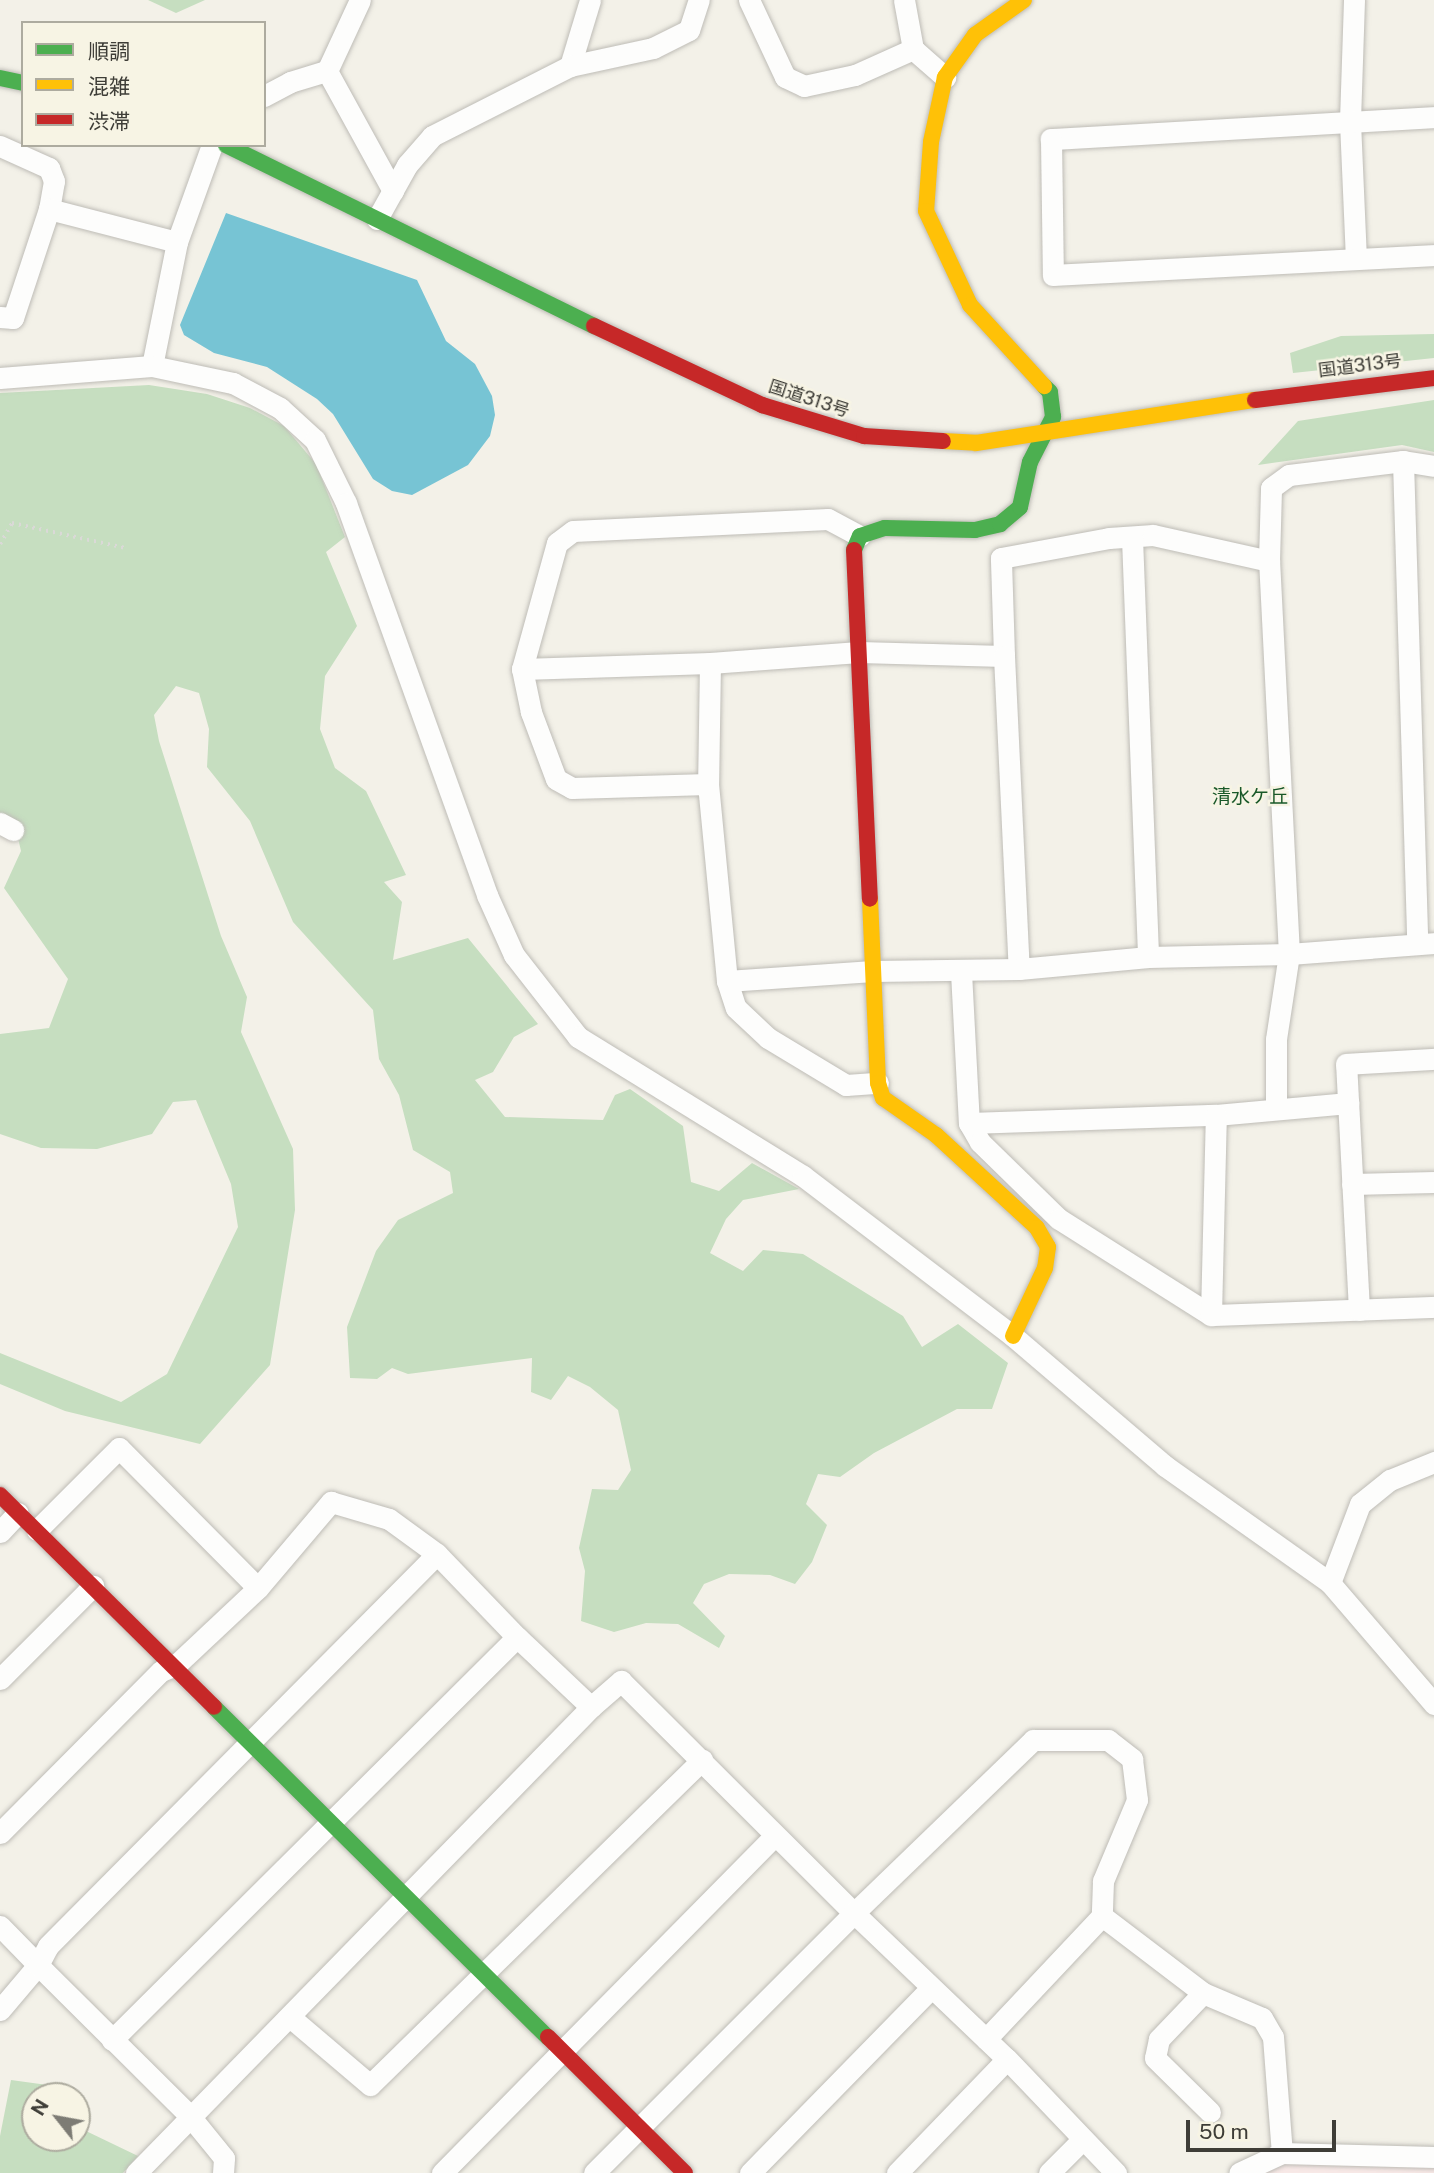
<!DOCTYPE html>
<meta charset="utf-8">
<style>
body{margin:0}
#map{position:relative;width:1434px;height:2173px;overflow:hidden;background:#f3f1e8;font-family:"Public Sans","Noto Sans JP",sans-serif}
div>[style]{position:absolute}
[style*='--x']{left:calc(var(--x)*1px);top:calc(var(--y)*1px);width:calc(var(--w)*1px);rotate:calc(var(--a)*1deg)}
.education>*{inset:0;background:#f8e9e7}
.green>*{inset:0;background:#c6dec0}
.water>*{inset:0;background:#77c4d4}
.path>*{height:3.5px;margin-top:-1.75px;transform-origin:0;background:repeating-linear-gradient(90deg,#dad9d7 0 2px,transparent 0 7px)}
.roads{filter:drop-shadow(0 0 2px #bebcb6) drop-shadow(0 0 2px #bebcb6)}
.street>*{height:21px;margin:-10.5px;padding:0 10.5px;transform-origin:10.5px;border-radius:10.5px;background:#fdfdfc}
.fast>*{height:16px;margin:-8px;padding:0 8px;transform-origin:8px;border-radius:8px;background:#4caf50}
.slow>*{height:16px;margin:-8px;padding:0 8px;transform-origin:8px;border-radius:8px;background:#ffc107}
.jam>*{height:16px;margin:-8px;padding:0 8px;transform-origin:8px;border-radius:8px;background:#c62828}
span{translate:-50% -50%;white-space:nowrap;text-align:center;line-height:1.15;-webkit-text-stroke:5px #f7f4e4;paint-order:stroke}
.street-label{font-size:18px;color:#3e3d37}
.neighbourhood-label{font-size:19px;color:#195828}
.legend{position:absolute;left:21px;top:21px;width:245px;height:126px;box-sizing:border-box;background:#f7f4e4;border:2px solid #adab9f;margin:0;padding:9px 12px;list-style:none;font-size:21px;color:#3e3d37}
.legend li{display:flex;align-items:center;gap:14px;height:35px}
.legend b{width:35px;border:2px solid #adab9f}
.north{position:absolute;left:21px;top:2082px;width:70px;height:70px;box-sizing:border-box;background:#f7f4e4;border:2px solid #adab9f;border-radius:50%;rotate:301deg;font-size:19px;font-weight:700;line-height:28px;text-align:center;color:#3e3d37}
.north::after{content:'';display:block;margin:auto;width:24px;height:32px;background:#7d7c75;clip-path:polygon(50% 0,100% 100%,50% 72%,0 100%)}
.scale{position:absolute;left:1186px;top:2120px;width:150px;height:32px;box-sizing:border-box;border:4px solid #3e3d37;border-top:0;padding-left:9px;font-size:21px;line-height:24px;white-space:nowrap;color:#3e3d37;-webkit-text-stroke:5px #f7f4e4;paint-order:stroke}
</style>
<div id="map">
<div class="education">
<div style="clip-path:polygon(1274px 2164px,1434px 2165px,1434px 2173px,1246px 2173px)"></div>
</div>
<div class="green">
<div style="clip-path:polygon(148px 0,205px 0,176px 13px)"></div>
<div style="clip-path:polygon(1434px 334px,1434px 358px,1293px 373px,1290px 353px,1341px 336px)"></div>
<div style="clip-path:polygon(149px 385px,207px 394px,250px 408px,284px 426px,316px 464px,345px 537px,326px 552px,357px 626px,325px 676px,320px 729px,335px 768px,366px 791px,406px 875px,384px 882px,402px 902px,393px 960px,468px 938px,538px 1024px,514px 1037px,493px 1072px,475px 1080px,505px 1117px,603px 1120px,615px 1095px,630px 1089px,683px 1126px,691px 1182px,719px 1191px,752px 1163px,799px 1189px,743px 1200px,726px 1219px,710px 1253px,743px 1271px,763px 1250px,803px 1254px,903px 1316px,922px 1347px,958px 1324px,1008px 1363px,992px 1409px,957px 1409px,874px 1453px,840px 1477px,818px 1474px,806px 1504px,827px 1525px,812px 1562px,795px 1584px,770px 1575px,729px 1574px,704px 1584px,693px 1603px,725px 1636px,719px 1648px,678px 1624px,646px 1623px,614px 1632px,581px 1621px,585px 1571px,579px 1548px,592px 1489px,618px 1490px,631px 1470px,618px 1410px,590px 1387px,568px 1376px,551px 1400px,531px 1392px,532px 1358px,408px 1374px,392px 1368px,377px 1379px,350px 1378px,347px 1327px,376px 1251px,398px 1220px,453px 1193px,450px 1172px,413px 1150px,399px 1095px,379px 1059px,373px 1010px,293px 922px,250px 821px,207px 767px,209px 729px,199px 693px,176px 686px,154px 715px,159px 741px,221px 936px,247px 997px,241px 1032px,293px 1149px,295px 1210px,270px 1365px,200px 1444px,65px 1411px,0 1384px,0 1353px,121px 1402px,167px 1374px,238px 1227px,231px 1184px,196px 1100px,173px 1102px,152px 1134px,97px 1149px,41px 1148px,0 1134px,0 1034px,49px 1028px,68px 979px,4px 888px,21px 851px,14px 821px,0 815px,0 393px)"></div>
<div style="clip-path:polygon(1434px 400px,1434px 452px,1402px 445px,1258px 465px,1298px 421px)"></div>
<div style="clip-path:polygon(11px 2080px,62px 2087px,67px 2096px,35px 2096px,35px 2138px,77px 2138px,77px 2115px,86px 2131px,138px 2156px,123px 2173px,0 2173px,0 2136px)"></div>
</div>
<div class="water">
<div style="clip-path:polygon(226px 213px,417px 280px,446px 341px,475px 364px,492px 396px,495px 415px,490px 436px,468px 465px,412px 495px,392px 491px,373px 479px,333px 414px,317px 399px,267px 367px,214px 353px,184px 335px,180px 325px)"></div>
</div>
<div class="path">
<div style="--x:0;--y:544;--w:24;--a:-60"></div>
<div style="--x:12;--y:523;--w:117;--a:12.4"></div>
</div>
<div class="roads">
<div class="street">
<div style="--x:749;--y:0;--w:85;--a:64.9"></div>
<div style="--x:785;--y:77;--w:21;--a:25"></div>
<div style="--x:804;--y:86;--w:52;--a:-12.2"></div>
<div style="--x:855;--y:75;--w:64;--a:-24.1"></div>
<div style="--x:913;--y:49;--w:43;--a:41.2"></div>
<div style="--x:904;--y:0;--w:50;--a:79.6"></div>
<div style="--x:1354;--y:0;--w:122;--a:91.9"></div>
<div style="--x:1350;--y:122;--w:136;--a:87.5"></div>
<div style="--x:570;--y:66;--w:69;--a:-73.1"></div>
<div style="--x:327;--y:71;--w:137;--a:61.2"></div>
<div style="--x:264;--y:96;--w:30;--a:-28"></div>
<div style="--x:290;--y:82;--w:39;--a:-17"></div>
<div style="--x:327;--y:71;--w:78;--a:-65.1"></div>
<div style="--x:1434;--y:117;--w:384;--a:176.7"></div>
<div style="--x:1051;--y:139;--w:136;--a:89.2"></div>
<div style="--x:1053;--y:275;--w:382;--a:-3"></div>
<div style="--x:0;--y:146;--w:54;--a:24.2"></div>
<div style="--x:49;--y:168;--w:14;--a:69"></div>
<div style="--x:54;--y:181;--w:28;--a:100"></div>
<div style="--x:377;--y:219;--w:62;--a:-60.9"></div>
<div style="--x:407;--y:165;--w:38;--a:-49"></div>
<div style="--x:432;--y:136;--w:155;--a:-26.9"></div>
<div style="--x:570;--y:66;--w:85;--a:-12.2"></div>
<div style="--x:653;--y:48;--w:40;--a:-26.6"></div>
<div style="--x:689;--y:30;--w:32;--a:-72"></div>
<div style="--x:0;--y:317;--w:13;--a:4"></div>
<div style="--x:13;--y:318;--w:115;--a:-71.7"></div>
<div style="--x:49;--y:209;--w:132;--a:14.5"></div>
<div style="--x:152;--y:366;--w:126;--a:-78.6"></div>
<div style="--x:177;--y:242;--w:103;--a:-70.2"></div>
<div style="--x:0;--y:378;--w:152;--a:-4.5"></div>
<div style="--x:152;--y:366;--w:83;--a:11.9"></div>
<div style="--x:233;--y:383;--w:53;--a:28"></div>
<div style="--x:280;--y:408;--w:47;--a:42.4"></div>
<div style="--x:315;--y:440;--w:70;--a:63.8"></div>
<div style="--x:346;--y:503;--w:417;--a:70.2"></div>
<div style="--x:487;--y:895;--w:66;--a:65.8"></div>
<div style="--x:514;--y:955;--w:104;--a:52"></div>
<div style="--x:578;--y:1037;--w:264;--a:31.7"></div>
<div style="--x:803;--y:1176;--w:264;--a:37.3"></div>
<div style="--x:1013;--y:1336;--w:200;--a:40.5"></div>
<div style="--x:1165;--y:1466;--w:202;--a:35.3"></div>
<div style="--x:1330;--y:1583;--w:160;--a:49.3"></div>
<div style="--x:1403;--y:461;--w:483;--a:88.3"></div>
<div style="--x:1132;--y:538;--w:419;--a:87.8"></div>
<div style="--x:1004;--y:656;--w:98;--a:-91.8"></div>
<div style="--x:1001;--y:558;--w:110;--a:-10.5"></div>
<div style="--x:1109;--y:538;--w:44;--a:-3.9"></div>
<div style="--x:1153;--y:535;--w:119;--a:12.6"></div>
<div style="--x:710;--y:663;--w:121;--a:90.9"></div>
<div style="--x:708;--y:784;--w:198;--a:84.5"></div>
<div style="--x:727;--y:981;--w:28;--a:72"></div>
<div style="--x:736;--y:1008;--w:44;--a:43.2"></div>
<div style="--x:768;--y:1038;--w:91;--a:31.1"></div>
<div style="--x:846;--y:1085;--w:32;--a:-4"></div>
<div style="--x:522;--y:669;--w:188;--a:-1.8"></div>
<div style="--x:710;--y:663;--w:149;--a:-4.2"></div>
<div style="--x:859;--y:652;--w:145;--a:1.6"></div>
<div style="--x:1004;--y:656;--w:313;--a:87.3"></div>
<div style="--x:708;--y:784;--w:136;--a:178.3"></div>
<div style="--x:572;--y:788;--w:18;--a:-151"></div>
<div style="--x:556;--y:779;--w:72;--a:-110.5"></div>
<div style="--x:531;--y:712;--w:44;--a:-101.8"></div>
<div style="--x:522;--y:669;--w:131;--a:-74.5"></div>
<div style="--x:557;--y:543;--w:20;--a:-37"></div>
<div style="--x:573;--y:531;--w:255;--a:-2.7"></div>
<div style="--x:828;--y:519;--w:36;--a:28"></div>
<div style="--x:0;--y:823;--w:15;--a:28"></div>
<div style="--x:961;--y:972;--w:151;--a:87"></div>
<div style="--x:969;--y:1123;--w:22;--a:60"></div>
<div style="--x:980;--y:1142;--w:110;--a:44.3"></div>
<div style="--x:1059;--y:1219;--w:180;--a:32.3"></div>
<div style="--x:1211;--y:1315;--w:223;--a:-2.1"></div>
<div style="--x:727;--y:981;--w:146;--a:-3.9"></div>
<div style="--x:873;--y:971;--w:146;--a:-0.8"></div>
<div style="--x:1019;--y:969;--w:130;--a:-5.3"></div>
<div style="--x:1148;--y:957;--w:141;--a:-1.2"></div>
<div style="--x:1289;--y:954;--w:145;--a:-4.3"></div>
<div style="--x:1276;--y:1107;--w:68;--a:-90"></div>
<div style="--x:1276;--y:1039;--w:86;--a:-81.3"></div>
<div style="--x:1289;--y:954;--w:394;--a:-92.9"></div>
<div style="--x:1269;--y:561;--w:73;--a:-88.4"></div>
<div style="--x:1271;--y:488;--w:22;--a:-36"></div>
<div style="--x:1289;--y:475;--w:115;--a:-7"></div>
<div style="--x:1403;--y:461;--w:31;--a:9"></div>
<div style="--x:969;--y:1123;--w:247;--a:-1.9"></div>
<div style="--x:1216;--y:1115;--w:133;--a:-5.2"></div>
<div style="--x:1352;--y:1184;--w:82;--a:-1.4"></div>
<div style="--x:1359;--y:1310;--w:246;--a:-93"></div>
<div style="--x:1346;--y:1064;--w:88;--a:-3.3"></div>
<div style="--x:1211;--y:1315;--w:200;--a:-88.6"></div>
<div style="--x:37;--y:1530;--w:116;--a:-45"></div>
<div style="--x:119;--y:1448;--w:197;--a:45.2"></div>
<div style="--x:0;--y:1532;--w:26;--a:-47"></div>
<div style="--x:1330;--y:1583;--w:85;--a:-69.2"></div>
<div style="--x:1360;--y:1504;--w:38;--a:-39"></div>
<div style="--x:1390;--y:1480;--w:48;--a:-22.2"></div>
<div style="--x:0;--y:1679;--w:132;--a:-45"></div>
<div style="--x:0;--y:1833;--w:228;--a:-45.2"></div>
<div style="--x:161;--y:1671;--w:16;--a:-22"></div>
<div style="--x:176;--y:1665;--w:112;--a:-43.2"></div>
<div style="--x:258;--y:1588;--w:113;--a:-49.7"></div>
<div style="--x:331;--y:1502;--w:60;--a:16.3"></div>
<div style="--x:389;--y:1519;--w:59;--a:36.1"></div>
<div style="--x:437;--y:1554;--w:115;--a:46.1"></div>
<div style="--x:0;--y:1926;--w:54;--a:45.7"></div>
<div style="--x:38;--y:1965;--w:59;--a:130.2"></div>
<div style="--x:1203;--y:1993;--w:64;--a:133.7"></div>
<div style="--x:1159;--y:2039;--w:19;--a:102"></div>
<div style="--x:1155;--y:2058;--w:77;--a:44.5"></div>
<div style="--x:290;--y:2017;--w:105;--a:40.4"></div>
<div style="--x:370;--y:2085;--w:465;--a:-44.4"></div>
<div style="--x:986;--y:2039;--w:169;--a:-46.7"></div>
<div style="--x:1102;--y:1916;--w:127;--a:37.3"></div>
<div style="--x:1203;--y:1993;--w:64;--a:23"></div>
<div style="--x:1262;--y:2018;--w:22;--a:60"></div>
<div style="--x:1273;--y:2037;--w:116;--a:85.6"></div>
<div style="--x:1282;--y:2153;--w:47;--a:155.1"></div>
<div style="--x:112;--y:2040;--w:571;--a:-44.86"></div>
<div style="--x:517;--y:1637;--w:102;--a:43.4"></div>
<div style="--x:591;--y:1707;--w:40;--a:-41"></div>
<div style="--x:621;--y:1681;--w:329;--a:44.9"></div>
<div style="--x:854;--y:1913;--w:249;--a:-44"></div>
<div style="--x:1033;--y:1740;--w:75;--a:0"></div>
<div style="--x:1108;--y:1740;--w:31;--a:38"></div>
<div style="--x:1132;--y:1759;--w:41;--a:83"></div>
<div style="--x:1137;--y:1800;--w:88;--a:112.8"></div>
<div style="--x:1103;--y:1881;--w:35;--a:92"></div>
<div style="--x:1282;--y:2153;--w:152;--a:1.5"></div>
<div style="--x:136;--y:2173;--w:651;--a:-45.68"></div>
<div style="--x:223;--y:2173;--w:15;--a:-86"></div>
<div style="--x:224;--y:2158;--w:55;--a:-129.1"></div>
<div style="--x:189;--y:2115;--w:213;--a:-135.2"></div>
<div style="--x:38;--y:1965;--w:21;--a:-62"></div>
<div style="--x:48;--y:1946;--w:552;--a:-45.22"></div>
<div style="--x:442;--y:2173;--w:474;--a:-45.4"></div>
<div style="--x:594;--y:2173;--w:368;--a:-45"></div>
<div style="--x:854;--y:1913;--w:211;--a:43.7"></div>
<div style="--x:1007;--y:2059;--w:158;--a:46.3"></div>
<div style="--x:750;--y:2173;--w:259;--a:-45.6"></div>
<div style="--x:897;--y:2173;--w:158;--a:-46"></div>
<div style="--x:1049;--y:2173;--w:47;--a:-45"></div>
</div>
<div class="fast">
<div style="--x:0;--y:78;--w:24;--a:12"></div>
<div style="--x:226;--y:145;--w:410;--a:26.2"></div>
<div style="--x:854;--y:550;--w:15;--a:-67"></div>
<div style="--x:860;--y:536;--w:26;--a:-18"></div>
<div style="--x:885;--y:528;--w:90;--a:1.3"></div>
<div style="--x:975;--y:530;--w:26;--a:-13"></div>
<div style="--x:1000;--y:524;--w:26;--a:-40"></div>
<div style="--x:1020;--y:507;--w:46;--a:-77.5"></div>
<div style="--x:1030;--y:462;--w:51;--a:-62.9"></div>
<div style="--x:1053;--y:417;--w:25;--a:-97"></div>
<div style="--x:1050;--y:392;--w:8;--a:-135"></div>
<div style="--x:214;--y:1707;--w:470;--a:44.7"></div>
</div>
<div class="slow">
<div style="--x:1024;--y:0;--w:60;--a:144.5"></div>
<div style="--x:975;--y:35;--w:52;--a:125.5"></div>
<div style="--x:945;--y:77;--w:66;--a:102.2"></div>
<div style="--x:931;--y:142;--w:69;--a:94.1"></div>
<div style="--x:926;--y:211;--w:104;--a:64.9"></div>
<div style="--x:970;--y:305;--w:110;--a:47.6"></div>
<div style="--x:943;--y:441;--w:33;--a:3"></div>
<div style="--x:976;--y:443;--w:282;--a:-8.8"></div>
<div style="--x:870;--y:899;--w:184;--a:87.5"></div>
<div style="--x:878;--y:1083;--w:16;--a:72"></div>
<div style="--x:883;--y:1098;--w:65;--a:34.9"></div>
<div style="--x:936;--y:1135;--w:137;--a:42.6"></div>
<div style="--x:1037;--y:1228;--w:22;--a:60"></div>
<div style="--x:1048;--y:1247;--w:21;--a:98"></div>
<div style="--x:1045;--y:1268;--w:75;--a:115.2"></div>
</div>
<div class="jam">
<div style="--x:594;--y:326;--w:186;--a:25.2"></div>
<div style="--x:762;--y:405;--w:107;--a:16.9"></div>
<div style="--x:864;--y:436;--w:79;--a:3.6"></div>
<div style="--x:1255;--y:400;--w:180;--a:-7"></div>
<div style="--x:854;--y:550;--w:349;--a:87.4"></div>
<div style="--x:0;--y:1495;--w:301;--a:44.7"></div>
<div style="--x:548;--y:2037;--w:193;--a:44.8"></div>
</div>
</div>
<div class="street-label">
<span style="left:1360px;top:366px;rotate:-7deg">国道313号</span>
<span style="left:809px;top:399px;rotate:18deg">国道313号</span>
</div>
<div class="neighbourhood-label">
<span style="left:1250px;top:797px">清水ケ丘</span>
</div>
<ul class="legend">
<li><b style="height:9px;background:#4caf50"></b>順調</li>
<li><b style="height:9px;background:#ffc107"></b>混雑</li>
<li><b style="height:9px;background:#c62828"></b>渋滞</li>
</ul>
<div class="north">N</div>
<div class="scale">50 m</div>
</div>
